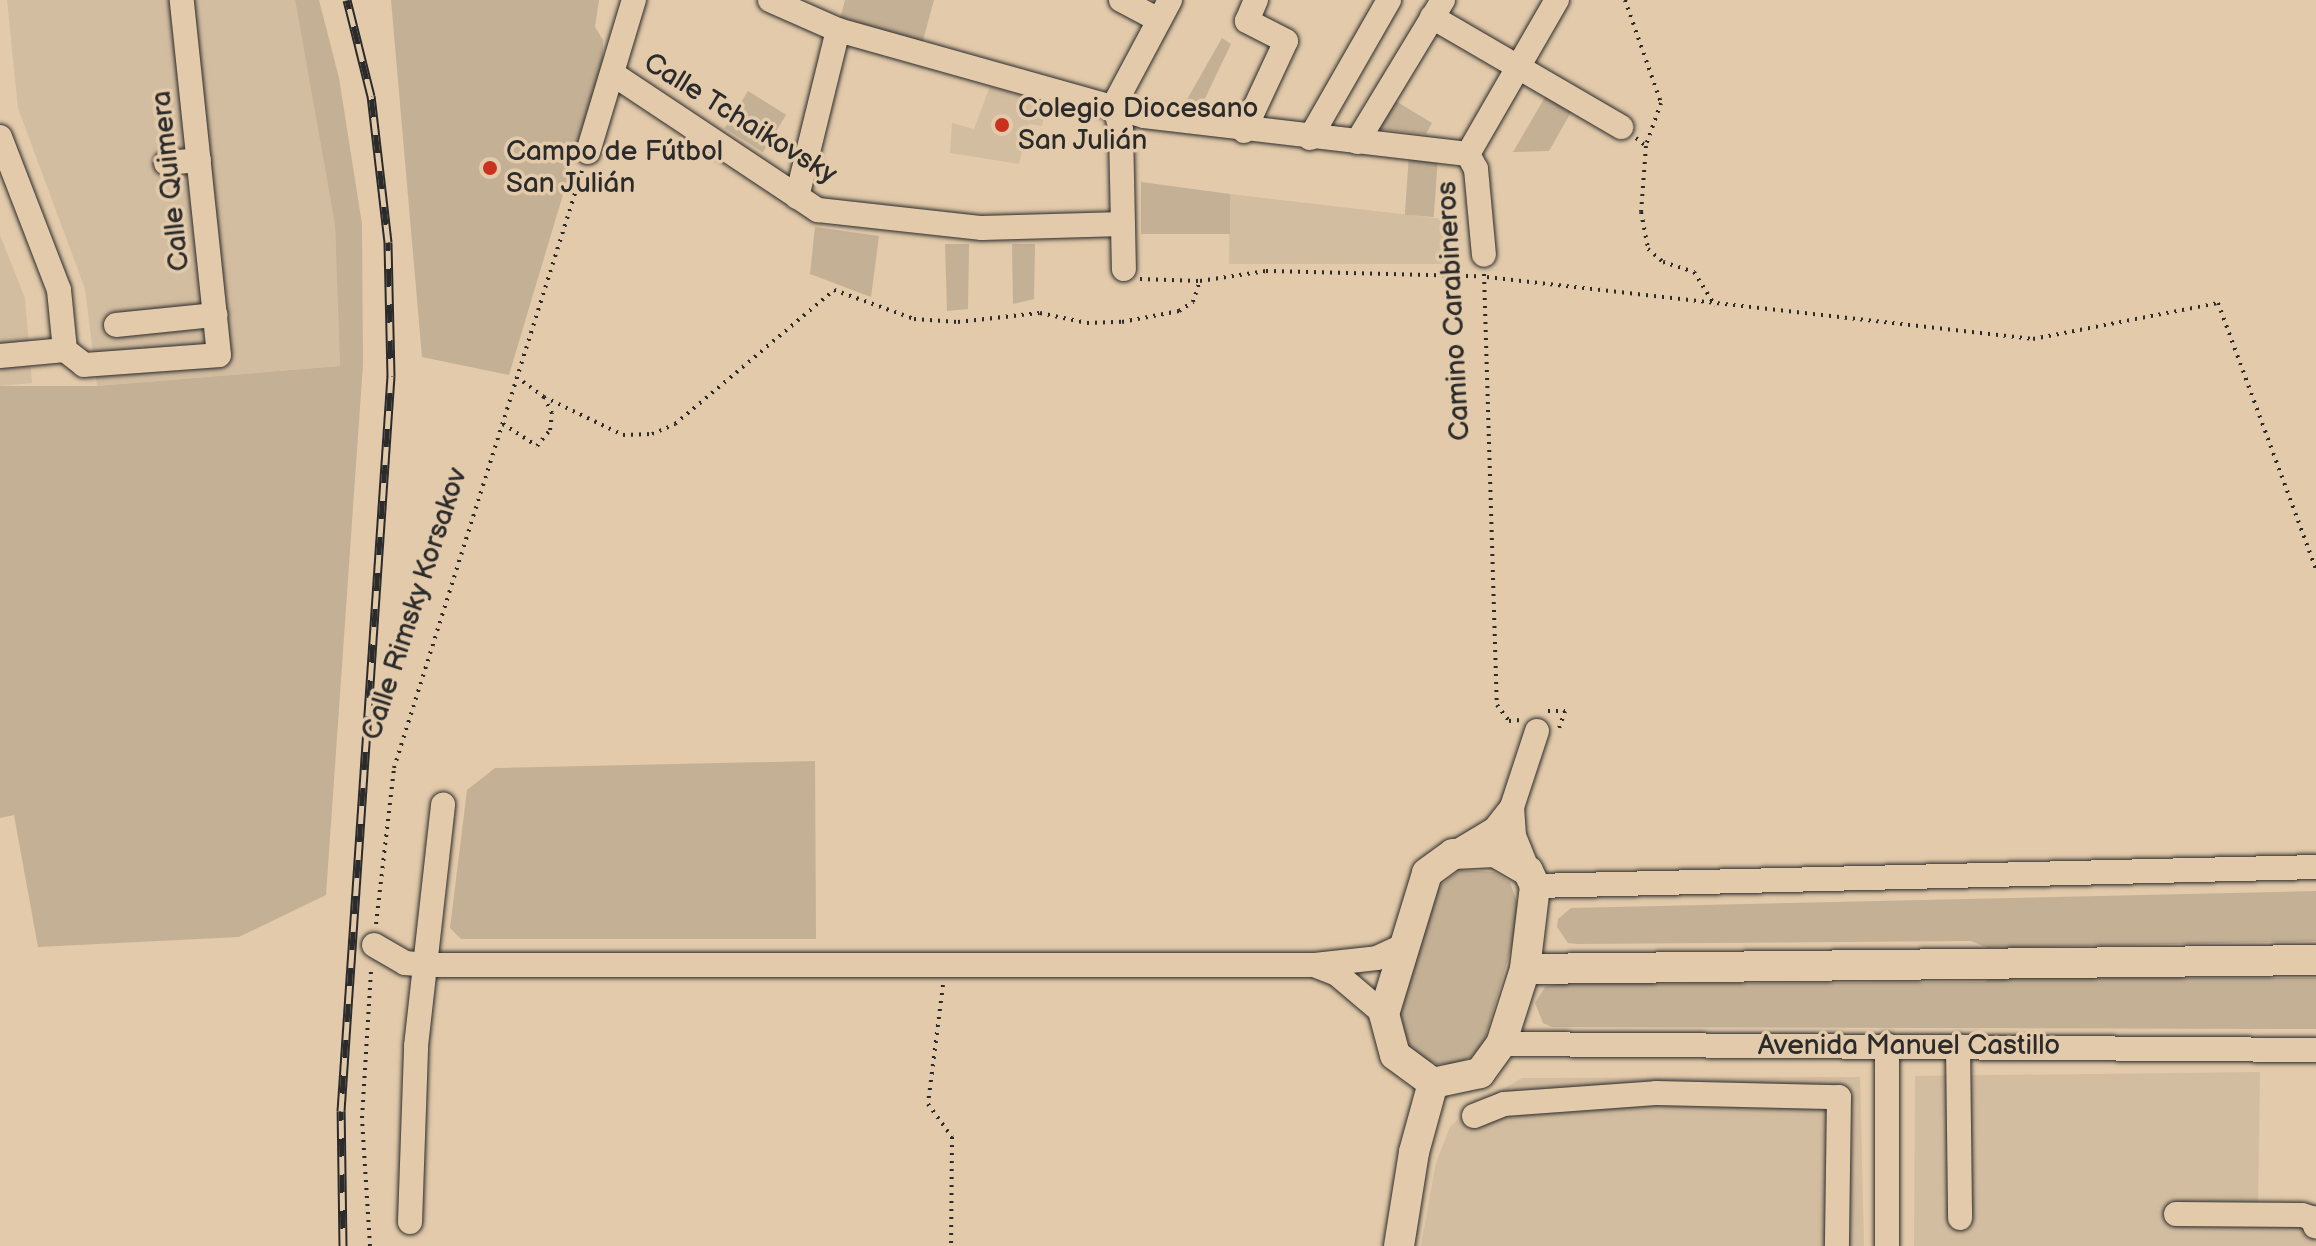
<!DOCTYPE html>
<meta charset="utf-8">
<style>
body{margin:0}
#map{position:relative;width:2316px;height:1246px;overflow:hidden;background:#e2caaa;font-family:"Balsamiq Sans",sans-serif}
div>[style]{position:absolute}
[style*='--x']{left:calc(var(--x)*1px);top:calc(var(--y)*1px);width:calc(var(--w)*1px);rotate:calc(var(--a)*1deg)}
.built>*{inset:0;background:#d3bda0}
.green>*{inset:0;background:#c4b095;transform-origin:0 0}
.path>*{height:4px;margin-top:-2px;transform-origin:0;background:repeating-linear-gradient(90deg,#2b2b2b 0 2px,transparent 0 8px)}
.roads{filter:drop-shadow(0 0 2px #2b2b2b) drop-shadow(0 0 2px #2b2b2b)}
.minor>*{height:24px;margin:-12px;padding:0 12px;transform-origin:12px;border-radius:12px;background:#e2caaa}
.major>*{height:30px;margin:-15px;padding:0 15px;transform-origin:15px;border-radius:15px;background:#e2caaa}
.rail>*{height:9px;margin-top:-4.5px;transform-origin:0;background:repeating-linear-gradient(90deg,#e2caaa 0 18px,#2b2b2b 0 36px);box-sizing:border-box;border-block:2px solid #2b2b2b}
.dots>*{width:22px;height:22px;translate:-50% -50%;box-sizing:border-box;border:4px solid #e2caaa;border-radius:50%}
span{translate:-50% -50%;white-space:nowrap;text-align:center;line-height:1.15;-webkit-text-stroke:7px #e2caaa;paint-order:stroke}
.poi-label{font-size:28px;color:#2b2b2b}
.left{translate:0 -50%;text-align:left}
.street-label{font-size:28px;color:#2b2b2b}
</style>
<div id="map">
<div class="built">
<div style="clip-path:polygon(7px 0,295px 0,335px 225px,340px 366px,97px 386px,85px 289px,18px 108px)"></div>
<div style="clip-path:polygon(990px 86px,1048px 102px,1042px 126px,1029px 124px,1019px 164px,950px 153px,952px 123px,974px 129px)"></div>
<div style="clip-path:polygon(1230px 194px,1461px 221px,1459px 264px,1229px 264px)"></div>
<div style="clip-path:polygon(0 235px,25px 298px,32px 383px,0 386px)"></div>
<div style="clip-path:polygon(2260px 1072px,2258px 1203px,2316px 1204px,2316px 1246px,1914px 1246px,1915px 1076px)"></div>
<div style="clip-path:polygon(1860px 1077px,1864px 1246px,1421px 1246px,1436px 1163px,1450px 1127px,1469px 1109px,1522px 1078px)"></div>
</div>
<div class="green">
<div style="clip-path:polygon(295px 0,319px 0,339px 78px,362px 224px,363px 364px,326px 895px,239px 937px,38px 947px,14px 815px,0 818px,0 386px,97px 386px,340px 366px,335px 225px)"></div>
<div style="clip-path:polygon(391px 0,599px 0,595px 27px,603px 40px,603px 61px,509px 375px,422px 357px)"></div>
<div style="clip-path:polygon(845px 0,934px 0,922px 44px,840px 19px)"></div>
<div style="clip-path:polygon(1222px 38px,1231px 44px,1199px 111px,1181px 110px)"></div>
<div style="left:748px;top:91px;width:45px;height:44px;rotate:32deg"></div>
<div style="clip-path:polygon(1548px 92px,1574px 107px,1549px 151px,1513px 152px)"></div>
<div style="clip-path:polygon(1394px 100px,1432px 123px,1426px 134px,1378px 129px)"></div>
<div style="left:1409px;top:155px;width:29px;height:60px;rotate:4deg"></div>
<div style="clip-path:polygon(1141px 182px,1230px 194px,1230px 234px,1141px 234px)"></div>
<div style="clip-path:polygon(815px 227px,879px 236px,871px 297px,810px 274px)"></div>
<div style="clip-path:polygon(945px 244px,969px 244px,968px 309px,947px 311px)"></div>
<div style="clip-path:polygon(1012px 244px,1035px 244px,1034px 299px,1013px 304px)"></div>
<div style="clip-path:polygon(815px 761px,816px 939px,461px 939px,450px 928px,467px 790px,495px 768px)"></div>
<div style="clip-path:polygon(1460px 870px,1494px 872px,1510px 882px,1521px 914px,1484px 1042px,1474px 1055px,1456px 1064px,1437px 1064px,1418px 1057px,1402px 1040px,1397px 1011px,1434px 890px)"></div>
<div style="clip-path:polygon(2316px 891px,2316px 941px,1988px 948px,1971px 941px,1578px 944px,1568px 943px,1557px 927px,1558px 919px,1571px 908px)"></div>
<div style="clip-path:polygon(1990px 978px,2316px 978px,2316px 1029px,1552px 1027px,1543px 1023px,1535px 1003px,1545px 987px,1558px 984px,1985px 982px)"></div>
</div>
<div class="path">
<div style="--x:1625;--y:0;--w:109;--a:70.7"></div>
<div style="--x:1661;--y:103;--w:45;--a:109.7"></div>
<div style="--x:1636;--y:138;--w:13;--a:39"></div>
<div style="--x:1646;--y:146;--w:66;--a:94.3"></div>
<div style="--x:1641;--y:212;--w:38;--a:79"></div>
<div style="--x:1648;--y:249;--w:20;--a:41"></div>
<div style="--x:1663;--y:262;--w:33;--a:18"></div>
<div style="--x:1694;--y:272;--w:40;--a:58"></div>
<div style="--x:1484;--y:274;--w:431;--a:88.3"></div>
<div style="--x:1497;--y:705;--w:20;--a:53"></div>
<div style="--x:1509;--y:721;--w:12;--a:-5"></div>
<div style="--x:1487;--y:277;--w:550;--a:6.48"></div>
<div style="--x:2033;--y:339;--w:188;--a:-11"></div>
<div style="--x:2218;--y:303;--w:283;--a:69.8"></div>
<div style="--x:1140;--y:279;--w:60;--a:1.9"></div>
<div style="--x:1200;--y:281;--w:67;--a:-8.6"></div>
<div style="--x:1266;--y:271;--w:212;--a:1.4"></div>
<div style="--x:544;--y:397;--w:88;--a:25.7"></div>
<div style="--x:623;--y:435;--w:29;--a:-2"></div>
<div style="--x:652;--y:434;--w:25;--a:-23"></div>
<div style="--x:675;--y:424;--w:208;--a:-40.1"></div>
<div style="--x:834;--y:290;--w:85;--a:19.9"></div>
<div style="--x:914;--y:319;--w:44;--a:3.9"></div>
<div style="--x:958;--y:322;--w:82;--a:-6.3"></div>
<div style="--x:1040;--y:313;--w:48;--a:12"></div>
<div style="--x:1087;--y:323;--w:35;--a:-2"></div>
<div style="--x:1122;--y:322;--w:58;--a:-10.9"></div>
<div style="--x:1179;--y:311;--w:17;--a:-33"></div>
<div style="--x:1193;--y:302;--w:22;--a:-72"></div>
<div style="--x:503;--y:424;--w:40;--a:32.9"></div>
<div style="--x:537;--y:446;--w:21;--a:-51"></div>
<div style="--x:550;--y:430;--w:17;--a:-83"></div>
<div style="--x:552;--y:413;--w:18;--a:-117"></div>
<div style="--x:544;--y:397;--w:32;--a:-144"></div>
<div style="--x:1548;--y:711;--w:17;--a:0"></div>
<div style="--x:1565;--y:711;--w:18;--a:109"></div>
<div style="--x:376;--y:924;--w:157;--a:-83.4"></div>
<div style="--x:394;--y:768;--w:626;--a:-72.52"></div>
<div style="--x:943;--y:985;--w:120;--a:97.2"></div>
<div style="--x:928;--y:1104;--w:41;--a:54"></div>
<div style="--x:952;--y:1137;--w:109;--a:90.5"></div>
<div style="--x:370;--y:1246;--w:128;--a:-93.6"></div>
<div style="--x:362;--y:1118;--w:149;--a:-86.5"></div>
</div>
<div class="roads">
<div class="minor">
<div style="--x:770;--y:0;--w:74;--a:23.8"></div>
<div style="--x:838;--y:30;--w:318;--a:15.7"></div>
<div style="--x:1144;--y:116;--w:326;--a:6.7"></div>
<div style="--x:1468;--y:154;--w:17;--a:62"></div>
<div style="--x:1476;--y:169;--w:86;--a:84.7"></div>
<div style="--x:1121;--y:0;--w:43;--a:27.8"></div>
<div style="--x:1432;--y:17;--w:219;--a:30.2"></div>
<div style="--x:613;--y:74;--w:246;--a:33.6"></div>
<div style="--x:818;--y:210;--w:165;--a:6.3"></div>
<div style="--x:982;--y:228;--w:141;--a:-1.6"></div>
<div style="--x:1114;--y:105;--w:26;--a:74"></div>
<div style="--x:1121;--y:130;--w:139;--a:88.8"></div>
<div style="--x:1114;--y:105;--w:119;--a:-61.9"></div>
<div style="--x:1244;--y:131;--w:99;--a:-65"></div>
<div style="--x:1286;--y:41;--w:44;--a:-152.9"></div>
<div style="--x:1247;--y:21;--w:23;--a:-67"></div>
<div style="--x:0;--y:137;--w:164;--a:68.9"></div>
<div style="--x:59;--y:290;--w:60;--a:84.3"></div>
<div style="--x:65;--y:350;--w:24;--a:38"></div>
<div style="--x:84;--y:365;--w:135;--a:-4.2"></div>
<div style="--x:219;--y:355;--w:357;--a:-96"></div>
<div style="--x:1310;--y:138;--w:159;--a:-60.2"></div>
<div style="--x:1357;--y:142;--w:166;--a:-58.8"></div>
<div style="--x:588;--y:152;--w:159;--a:-73.2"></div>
<div style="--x:1468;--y:154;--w:178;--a:-60"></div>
<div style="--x:166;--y:163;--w:33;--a:-5"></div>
<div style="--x:797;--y:197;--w:172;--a:-76.2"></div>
<div style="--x:116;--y:325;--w:100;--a:-5.8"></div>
<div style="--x:0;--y:356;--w:65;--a:-5.3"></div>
<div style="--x:1512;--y:807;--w:29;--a:86"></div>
<div style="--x:1514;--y:836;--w:38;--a:68"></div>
<div style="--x:1455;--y:853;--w:47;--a:-31"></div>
<div style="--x:1495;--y:829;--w:28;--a:-52"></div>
<div style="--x:1512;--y:807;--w:80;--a:-71.8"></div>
<div style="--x:1535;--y:886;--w:781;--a:-1.39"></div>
<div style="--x:374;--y:945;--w:36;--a:30"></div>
<div style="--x:405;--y:963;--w:22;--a:5"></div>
<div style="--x:427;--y:965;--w:888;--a:0"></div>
<div style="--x:1315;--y:965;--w:62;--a:-6.4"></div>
<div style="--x:1377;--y:958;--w:31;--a:-25"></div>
<div style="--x:1317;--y:966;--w:22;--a:22"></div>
<div style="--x:1337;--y:974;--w:62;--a:40.4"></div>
<div style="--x:1501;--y:1044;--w:815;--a:0.42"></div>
<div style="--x:1958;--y:1046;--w:172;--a:89.3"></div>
<div style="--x:1474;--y:1116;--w:32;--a:-22"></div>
<div style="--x:1504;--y:1104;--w:152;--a:-4.1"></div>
<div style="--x:1656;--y:1093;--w:183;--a:1.3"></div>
<div style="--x:1839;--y:1097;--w:149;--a:90.8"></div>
<div style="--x:2176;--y:1214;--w:126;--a:0.5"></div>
<div style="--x:2302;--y:1215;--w:10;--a:17"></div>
<div style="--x:2312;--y:1218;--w:9;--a:69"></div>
<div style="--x:410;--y:1222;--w:176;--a:-88"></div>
<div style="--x:416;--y:1046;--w:243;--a:-83.6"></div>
<div style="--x:1887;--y:1246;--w:201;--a:-90"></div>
</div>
<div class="major">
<div style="--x:1495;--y:852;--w:38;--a:30"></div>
<div style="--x:1528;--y:871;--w:17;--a:65"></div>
<div style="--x:1535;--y:886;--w:84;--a:96.9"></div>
<div style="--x:1525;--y:969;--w:79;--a:107.7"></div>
<div style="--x:1501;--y:1044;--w:36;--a:126"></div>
<div style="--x:1480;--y:1073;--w:48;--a:168"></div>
<div style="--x:1433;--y:1083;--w:47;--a:-143.6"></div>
<div style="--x:1395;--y:1055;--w:42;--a:-105"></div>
<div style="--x:1384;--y:1014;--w:147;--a:-73"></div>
<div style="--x:1427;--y:873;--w:32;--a:-36"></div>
<div style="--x:1453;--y:854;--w:42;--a:-2.7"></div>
<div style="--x:1525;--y:969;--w:791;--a:-0.65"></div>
<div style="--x:1399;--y:1246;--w:95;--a:-80.9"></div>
<div style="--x:1414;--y:1152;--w:72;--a:-74.6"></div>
</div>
</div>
<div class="rail">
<div style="--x:343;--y:1246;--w:135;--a:-90.8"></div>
<div style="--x:341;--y:1111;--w:737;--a:-86.11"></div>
<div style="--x:391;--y:376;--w:134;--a:-91.3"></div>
<div style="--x:388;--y:242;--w:147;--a:-96.6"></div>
<div style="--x:371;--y:96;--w:99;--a:-104"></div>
</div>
<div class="dots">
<div style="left:1002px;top:125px;background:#c8321e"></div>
<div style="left:490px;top:168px;background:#c8321e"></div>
</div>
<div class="poi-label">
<span class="left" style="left:1018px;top:125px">Colegio Diocesano<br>San Julián</span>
<span class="left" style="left:506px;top:168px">Campo de Fútbol<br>San Julián</span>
</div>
<div class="street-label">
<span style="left:740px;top:119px;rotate:32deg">Calle Tchaikovsky</span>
<span style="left:171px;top:181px;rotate:-96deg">Calle Quimera</span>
<span style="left:1454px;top:311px;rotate:-93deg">Camino Carabineros</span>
<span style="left:415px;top:604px;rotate:-72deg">Calle Rimsky Korsakov</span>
<span style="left:1909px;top:1046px">Avenida Manuel Castillo</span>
</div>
</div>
